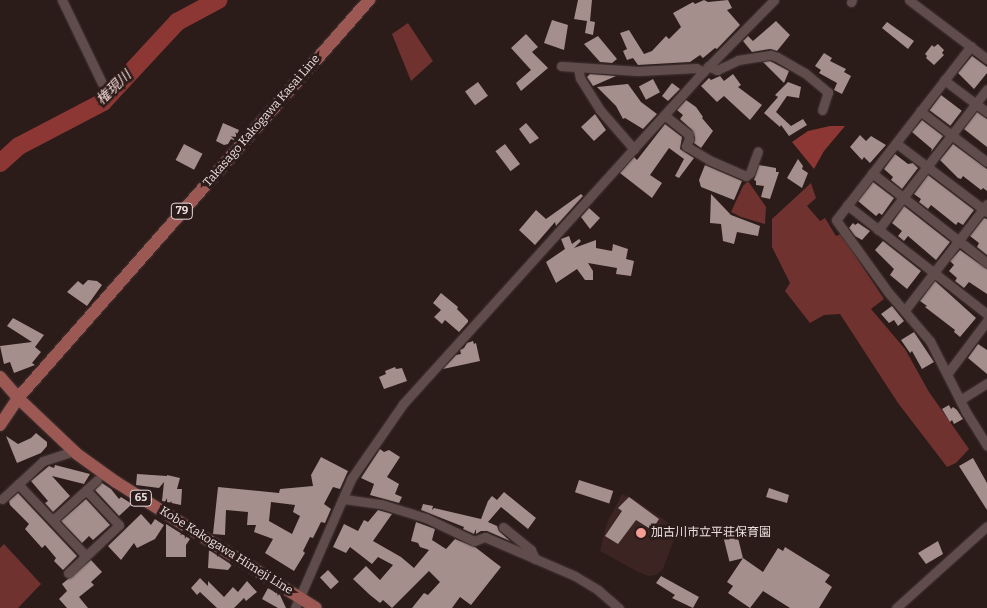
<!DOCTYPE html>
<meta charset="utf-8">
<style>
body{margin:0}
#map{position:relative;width:987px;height:608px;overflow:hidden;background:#2b1b19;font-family:Bitter,"Noto Sans JP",serif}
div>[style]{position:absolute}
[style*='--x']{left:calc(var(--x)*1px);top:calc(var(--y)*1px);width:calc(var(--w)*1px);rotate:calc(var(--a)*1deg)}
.built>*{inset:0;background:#3b2422}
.green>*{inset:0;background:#70322e}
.water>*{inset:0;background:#8c3734}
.river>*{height:18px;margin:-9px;padding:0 9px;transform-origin:9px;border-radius:9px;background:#8c3734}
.building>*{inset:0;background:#a48f8d;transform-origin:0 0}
.roads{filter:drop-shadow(0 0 1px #433635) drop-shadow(0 0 1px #433635)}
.street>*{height:9px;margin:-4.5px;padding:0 4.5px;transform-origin:4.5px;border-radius:4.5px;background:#604d4b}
.primary>*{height:12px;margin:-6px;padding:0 6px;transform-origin:6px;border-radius:6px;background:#9c5853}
.dots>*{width:14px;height:14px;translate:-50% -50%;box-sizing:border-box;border:2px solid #2b1b19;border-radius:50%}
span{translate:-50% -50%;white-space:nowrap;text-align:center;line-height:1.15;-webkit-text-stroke:5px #2b1b19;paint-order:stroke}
.shield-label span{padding:1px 4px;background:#2b1b19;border:1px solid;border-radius:4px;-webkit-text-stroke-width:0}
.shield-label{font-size:11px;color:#ebdfde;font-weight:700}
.street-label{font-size:12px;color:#ebdfde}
.poi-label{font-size:12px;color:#ebdfde}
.left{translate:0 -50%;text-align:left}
.water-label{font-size:14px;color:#f3d9d6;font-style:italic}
</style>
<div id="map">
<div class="built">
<div style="clip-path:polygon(622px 494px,632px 498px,678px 529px,663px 569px,656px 575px,648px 576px,638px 572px,600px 551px,607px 523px)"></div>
</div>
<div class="green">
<div style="clip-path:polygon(408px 23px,433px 61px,411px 81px,392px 34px)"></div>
<div style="clip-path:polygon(748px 181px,766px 207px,765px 224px,741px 217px,731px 212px,743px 186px)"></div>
<div style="clip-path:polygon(811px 183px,816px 198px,807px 206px,820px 221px,825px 218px,836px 236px,841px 234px,884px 299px,871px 309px,905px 349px,929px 392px,969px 449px,956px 463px,947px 467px,898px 403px,840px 314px,824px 315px,810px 323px,785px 291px,790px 283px,772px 247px,772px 219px)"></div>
<div style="clip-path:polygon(4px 544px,41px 584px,18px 608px,0 608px,0 548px)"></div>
</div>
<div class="water">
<div style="clip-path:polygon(830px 126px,845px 126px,824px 151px,814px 169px,792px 142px,808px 131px)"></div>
</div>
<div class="river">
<div style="--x:0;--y:163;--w:25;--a:-42"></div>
<div style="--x:19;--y:146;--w:95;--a:-27.6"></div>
<div style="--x:103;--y:102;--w:109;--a:-47.2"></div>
<div style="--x:177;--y:22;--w:47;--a:-28.2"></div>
</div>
<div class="building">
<div style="clip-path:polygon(578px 0,592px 0,590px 21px,595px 22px,593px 35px,585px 33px,587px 21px,574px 19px)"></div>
<div style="clip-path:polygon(704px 0,708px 2px,728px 0,732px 8px,727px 10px,740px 25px,717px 49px,715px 48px,703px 58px,700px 55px,690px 62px,638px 65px,633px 58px,627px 60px,623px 51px,627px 49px,620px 33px,629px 30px,644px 54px,652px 51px,666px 36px,669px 39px,681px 27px,673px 13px,693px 2px,695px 4px)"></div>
<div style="clip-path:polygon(552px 20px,568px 25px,564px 50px,544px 43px)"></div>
<div style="clip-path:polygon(776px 21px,790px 35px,777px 51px,770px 49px,752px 52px,743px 41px,748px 36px,753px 41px)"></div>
<div style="clip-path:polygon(887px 22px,914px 41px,908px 49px,882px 28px)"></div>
<div style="clip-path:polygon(526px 34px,538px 47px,532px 52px,548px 68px,521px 91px,516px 83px,531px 70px,511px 48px)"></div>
<div style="clip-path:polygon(598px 36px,617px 59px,612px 63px,600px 62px,584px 44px)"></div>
<div style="clip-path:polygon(938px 44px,944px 50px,942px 53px,944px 55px,934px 65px,926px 58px,927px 56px,925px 54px,932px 45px,934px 47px)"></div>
<div style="clip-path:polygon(824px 53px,832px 58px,830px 61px,846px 69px,844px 72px,851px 76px,842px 94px,834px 90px,837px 83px,819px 73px,821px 70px,815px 66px)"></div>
<div style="clip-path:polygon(972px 56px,987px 67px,987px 73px,974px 89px,958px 73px)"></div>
<div style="clip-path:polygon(770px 61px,789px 71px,784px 83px,763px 62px)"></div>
<div style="clip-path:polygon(590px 74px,616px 76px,593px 86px,587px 77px)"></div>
<div style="clip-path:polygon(733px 74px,741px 85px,738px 87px,762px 105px,750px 120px,724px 96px,717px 102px,701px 86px,709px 78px,711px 80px,720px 76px,724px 81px)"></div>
<div style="left:653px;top:79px;width:15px;height:16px;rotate:62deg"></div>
<div style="left:478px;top:82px;width:17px;height:16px;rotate:54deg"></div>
<div style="clip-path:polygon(788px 82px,801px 87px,799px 98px,787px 96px,776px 112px,791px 126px,803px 119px,807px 125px,789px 136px,781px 125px,780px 127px,764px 113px,778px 97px,775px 95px)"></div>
<div style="clip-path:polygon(672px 83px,680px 89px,668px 101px,662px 96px)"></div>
<div style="clip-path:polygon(628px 84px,641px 102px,657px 114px,643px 129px,625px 118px,623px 119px,616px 106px,597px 87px)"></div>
<div style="left:941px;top:95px;width:26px;height:19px;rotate:37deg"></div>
<div style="clip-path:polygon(686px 100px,696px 107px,703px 117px,702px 118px,713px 131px,701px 148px,694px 143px,695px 138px,692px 130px,680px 119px,683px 115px,677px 110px)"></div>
<div style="clip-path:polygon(977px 112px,987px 119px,987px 147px,964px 129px)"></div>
<div style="clip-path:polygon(595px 114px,606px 130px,594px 141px,581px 127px)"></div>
<div style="clip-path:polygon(922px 120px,943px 136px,931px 152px,932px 149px,912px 132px)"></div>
<div style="clip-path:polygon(223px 123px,239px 130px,234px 140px,231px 139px,228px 144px,224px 145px,216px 141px)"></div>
<div style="clip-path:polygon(526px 123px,539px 138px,530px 144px,519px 129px)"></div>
<div style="clip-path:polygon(665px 124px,682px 137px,680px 149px,694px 158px,679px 178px,675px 176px,684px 159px,669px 148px,650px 175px,662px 183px,652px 198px,620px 173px,634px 157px,637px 160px)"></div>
<div style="clip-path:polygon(860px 135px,866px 141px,871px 136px,886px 145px,870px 163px,864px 157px,862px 160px,850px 147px)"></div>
<div style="left:184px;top:144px;width:21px;height:18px;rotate:28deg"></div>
<div style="left:505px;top:144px;width:25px;height:12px;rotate:53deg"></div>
<div style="clip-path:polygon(953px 144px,987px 169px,987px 191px,983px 188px,981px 190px,963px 176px,961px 179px,958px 178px,940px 160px)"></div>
<div style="clip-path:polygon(895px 154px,908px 164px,913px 163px,918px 168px,902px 189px,891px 180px,893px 177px,884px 169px)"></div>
<div style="clip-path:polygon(798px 159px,803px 166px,802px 169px,808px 173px,802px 188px,787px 178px)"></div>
<div style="clip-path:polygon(705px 165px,742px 181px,734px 200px,701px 187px,699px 180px)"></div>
<div style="clip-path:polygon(759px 165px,776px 168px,776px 172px,779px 172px,770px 199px,761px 197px,764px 186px,756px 185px,756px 181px,754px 180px)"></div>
<div style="clip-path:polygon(928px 175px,974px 210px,963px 225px,958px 222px,956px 225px,931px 205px,928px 209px,919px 202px,921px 199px,914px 194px)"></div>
<div style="clip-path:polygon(873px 182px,894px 198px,882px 215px,879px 213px,876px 216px,858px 201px)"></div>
<div style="clip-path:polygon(581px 194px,583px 196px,556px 226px,555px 222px,535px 245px,519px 230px,536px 210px,546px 219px)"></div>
<div style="clip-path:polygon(711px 194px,731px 215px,760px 226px,758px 236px,737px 232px,734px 244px,723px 241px,721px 224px,710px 223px)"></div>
<div style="clip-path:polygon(904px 206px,950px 242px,936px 260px,908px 236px,904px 241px,898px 236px,902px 231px,892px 223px)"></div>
<div style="clip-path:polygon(589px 208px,600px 218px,590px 229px,581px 217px)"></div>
<div style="clip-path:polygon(984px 218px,987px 219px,987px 255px,977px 247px,979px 243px,970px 236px)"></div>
<div style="clip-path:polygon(853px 223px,855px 225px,858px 223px,870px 231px,862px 240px,855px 236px,849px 228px)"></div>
<div style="clip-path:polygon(569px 236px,572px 244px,579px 239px,581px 241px,574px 248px,596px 240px,596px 248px,612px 251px,613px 244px,628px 249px,626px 259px,634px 261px,631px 276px,616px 274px,617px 268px,588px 263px,593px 271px,593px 280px,585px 280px,577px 269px,556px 283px,546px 262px,565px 249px,561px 239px)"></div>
<div style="clip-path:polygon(883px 241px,921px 271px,907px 289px,890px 275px,894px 269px,875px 250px)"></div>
<div style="clip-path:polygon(960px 250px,987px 269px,987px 294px,969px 282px,964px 288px,955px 281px,957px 278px,949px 271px,954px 265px,950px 261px)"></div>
<div style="clip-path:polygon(88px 280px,97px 281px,102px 285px,87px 306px,67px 292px,78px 281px,83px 285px)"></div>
<div style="clip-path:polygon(935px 281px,976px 318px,960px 337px,954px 332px,955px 330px,925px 307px,927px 306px,920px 301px)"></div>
<div style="clip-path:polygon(441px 293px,458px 307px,457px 309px,468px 320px,468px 322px,459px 332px,445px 320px,442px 324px,434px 317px,441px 310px,433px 303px)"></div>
<div style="clip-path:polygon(892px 306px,904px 321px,898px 326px,894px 320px,889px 323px,881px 314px)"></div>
<div style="clip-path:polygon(13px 318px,44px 335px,35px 347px,41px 352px,32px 363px,35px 365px,14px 373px,10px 362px,4px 364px,0 346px,32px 342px,7px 326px)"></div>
<div style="clip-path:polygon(914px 332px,934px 362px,922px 369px,912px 351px,910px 353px,901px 340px)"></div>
<div style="clip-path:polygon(473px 341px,474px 344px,476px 343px,480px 361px,443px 369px,456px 355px,461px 354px,460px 350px,464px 348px,467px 343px)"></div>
<div style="clip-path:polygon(978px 344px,987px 350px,987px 374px,968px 358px)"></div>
<div style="clip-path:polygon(395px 367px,396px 369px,402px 368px,407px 381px,384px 389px,379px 377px,386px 374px,385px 371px)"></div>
<div style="clip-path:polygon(949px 405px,951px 409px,953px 407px,957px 410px,963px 419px,954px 424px,952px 420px,950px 422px,942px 409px)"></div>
<div style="clip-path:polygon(36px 433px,47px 442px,47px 446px,41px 453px,17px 463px,6px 436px,18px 444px,31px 438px)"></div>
<div style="clip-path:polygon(380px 449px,384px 452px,389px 450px,400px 457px,387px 477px,399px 484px,395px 494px,402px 497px,399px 503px,370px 495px,374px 484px,361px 478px)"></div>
<div style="clip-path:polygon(evenodd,321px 457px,348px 471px,340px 489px,333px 487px,324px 504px,331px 509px,325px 523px,321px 522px,313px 538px,310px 537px,303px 551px,305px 553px,294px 571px,265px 553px,273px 539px,254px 532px,256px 525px,247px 525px,248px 512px,226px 510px,225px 535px,213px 534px,218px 487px,279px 493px,280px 489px,313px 486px,311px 475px,321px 457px,271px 502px,295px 505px,293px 512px,300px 516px,292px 534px,269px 521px,271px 502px)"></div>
<div style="clip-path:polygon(973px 458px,987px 483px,987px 510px,959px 466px)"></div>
<div style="clip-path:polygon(55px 465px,90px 474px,84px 484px,52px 476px,70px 496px,53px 512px,45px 503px,48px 501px,31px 481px,49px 466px,54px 468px)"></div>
<div style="clip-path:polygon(137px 474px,167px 476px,167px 475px,180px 478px,177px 489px,182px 489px,181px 505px,162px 501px,164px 482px,159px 488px,136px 485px)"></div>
<div style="left:579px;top:480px;width:36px;height:13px;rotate:18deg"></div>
<div style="clip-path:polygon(102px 483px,111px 489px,119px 499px,121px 497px,132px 504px,119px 516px,95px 490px)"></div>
<div style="clip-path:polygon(769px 488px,789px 495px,787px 503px,766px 497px)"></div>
<div style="clip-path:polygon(504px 492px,536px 518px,528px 529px,501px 507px,488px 522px,497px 526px,499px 531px,510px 541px,487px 531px,481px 531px,476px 534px,476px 529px,474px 534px,463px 529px,464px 527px,421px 510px,423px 504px,433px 506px,432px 510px,434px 508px,481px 519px,488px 501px,492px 496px,497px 500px)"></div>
<div style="clip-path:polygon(18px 493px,77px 556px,63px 570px,54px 561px,56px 558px,45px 545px,42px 548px,25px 529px,29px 524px,10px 505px,9px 501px)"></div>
<div style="clip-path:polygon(629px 497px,659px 519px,652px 530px,636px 520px,618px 544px,605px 536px,622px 511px,618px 508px)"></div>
<div style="clip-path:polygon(86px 499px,110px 525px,93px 540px,89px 536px,82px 543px,61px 521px)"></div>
<div style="clip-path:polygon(378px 510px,392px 514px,373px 541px,401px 557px,414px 568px,429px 550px,420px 547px,418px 543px,411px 541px,416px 522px,435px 529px,432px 540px,446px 549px,455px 539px,475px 547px,501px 567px,471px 605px,460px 597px,452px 608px,412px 608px,424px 593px,428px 595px,440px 582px,429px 571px,392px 608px,383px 600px,380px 603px,370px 595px,353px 579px,366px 566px,380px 580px,393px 565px,378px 557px,372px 564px,350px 547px,346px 553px,333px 547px,344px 524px,358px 531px,364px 520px,368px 522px)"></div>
<div style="clip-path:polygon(141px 514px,151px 525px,155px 519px,164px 525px,155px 539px,137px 548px,134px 543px,121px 560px,108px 546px)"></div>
<div style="clip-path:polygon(166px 524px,190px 539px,186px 545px,186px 557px,166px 557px)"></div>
<div style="left:736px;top:530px;width:29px;height:14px;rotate:76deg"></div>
<div style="clip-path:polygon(938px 541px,943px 554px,926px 564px,918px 553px)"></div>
<div style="clip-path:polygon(785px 547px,830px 575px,825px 582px,832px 587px,819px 608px,790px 608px,763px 591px,750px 608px,728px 593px,733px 586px,727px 582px,743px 558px,763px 572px,778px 548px,783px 551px)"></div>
<div style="clip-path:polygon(209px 550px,232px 565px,228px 570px,208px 568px)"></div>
<div style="clip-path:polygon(91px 560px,102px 572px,91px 582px,94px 585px,79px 597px,88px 608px,67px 608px,59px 599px,67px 591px,62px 584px)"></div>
<div style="left:328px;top:570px;width:16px;height:11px;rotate:47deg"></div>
<div style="clip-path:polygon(661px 576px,699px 597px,693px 608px,672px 598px,675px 595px,656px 583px)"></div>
<div style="clip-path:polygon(200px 578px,208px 586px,208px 581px,224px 597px,233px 587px,238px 592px,247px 581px,257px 592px,246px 601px,244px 598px,234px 608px,217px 608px,200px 592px,197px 595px,191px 588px)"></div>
<div style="clip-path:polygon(268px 588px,280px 595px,286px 608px,278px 608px,262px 599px)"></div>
</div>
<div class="roads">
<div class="street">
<div style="--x:62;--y:0;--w:92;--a:64.3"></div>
<div style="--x:909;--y:0;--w:98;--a:37.1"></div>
<div style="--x:851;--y:2;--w:2;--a:-63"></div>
<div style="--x:971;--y:46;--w:220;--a:127.8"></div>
<div style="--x:836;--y:220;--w:89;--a:54.2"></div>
<div style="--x:888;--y:292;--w:65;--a:49.4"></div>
<div style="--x:930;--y:341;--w:80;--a:63.1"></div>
<div style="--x:966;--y:412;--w:40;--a:58"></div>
<div style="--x:561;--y:66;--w:77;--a:3.7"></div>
<div style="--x:638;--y:71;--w:58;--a:-3"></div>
<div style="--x:696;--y:68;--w:8;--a:30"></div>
<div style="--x:708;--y:66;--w:10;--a:24"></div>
<div style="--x:717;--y:70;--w:23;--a:-25"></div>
<div style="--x:738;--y:60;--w:33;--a:-9"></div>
<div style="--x:771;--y:55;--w:6;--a:18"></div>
<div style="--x:777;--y:57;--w:32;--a:30"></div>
<div style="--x:805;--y:73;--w:30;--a:40"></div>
<div style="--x:828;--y:92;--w:19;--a:108"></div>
<div style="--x:578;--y:68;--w:10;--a:79"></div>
<div style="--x:580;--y:78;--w:38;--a:58"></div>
<div style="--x:600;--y:110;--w:52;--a:48.9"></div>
<div style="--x:944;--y:80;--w:54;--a:36.7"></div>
<div style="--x:920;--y:111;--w:84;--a:37.3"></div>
<div style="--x:664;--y:115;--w:31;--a:38"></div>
<div style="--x:688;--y:134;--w:5;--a:79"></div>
<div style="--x:689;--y:139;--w:8;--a:113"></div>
<div style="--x:686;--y:146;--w:27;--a:31"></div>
<div style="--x:709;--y:160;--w:40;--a:23.4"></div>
<div style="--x:746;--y:176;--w:5;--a:-37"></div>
<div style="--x:750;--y:173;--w:23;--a:-70"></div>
<div style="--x:896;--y:143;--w:114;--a:37.2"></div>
<div style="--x:872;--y:173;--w:146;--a:38"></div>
<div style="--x:847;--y:205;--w:177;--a:37.9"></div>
<div style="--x:878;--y:230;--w:178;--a:-52.3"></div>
<div style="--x:905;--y:310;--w:134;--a:-52.3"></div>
<div style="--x:947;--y:374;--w:66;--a:-53"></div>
<div style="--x:960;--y:400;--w:32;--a:-32"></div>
<div style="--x:18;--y:484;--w:99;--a:46.6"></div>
<div style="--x:2;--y:499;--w:56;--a:-42.8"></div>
<div style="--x:43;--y:461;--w:32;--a:-18"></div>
<div style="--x:344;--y:499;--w:37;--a:8"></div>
<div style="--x:381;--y:504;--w:47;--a:17.3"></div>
<div style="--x:426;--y:518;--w:53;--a:25.6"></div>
<div style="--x:474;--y:541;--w:12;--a:-20"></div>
<div style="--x:485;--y:537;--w:98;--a:23.4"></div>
<div style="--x:575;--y:576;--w:27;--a:31"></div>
<div style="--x:598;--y:590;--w:28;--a:41"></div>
<div style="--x:53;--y:520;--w:59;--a:-42.3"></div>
<div style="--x:503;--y:527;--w:36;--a:39"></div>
<div style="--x:531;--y:550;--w:10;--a:66"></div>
<div style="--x:68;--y:573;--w:70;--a:-43.3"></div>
<div style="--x:119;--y:525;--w:48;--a:-133.3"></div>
<div style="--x:295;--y:608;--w:141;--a:-66.5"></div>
<div style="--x:351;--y:479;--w:91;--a:-55.3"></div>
<div style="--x:403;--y:404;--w:447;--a:-47.9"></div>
<div style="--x:703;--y:72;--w:101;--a:-45.4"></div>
<div style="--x:896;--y:608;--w:122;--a:-42"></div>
</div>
<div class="primary">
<div style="--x:0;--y:377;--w:28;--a:49"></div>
<div style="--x:18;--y:398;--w:81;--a:43.5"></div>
<div style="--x:77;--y:454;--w:48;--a:35.7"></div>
<div style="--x:116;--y:482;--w:236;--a:32.2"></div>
<div style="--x:0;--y:425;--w:32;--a:-56"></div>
<div style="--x:18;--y:398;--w:531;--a:-48.59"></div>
</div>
</div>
<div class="dots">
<div style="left:641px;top:533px;background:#f59c95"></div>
</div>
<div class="shield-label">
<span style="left:182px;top:211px">79</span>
<span style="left:141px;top:498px">65</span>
</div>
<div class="street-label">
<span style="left:262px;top:121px;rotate:-49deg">Takasago Kakogawa Kasai Line</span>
<span style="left:226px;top:551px;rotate:32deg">Kobe Kakogawa Himeji Line</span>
</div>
<div class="poi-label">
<span class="left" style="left:651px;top:533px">加古川市立平荘保育園</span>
</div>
<div class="water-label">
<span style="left:114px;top:88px;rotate:-44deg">権現川</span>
</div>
</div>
